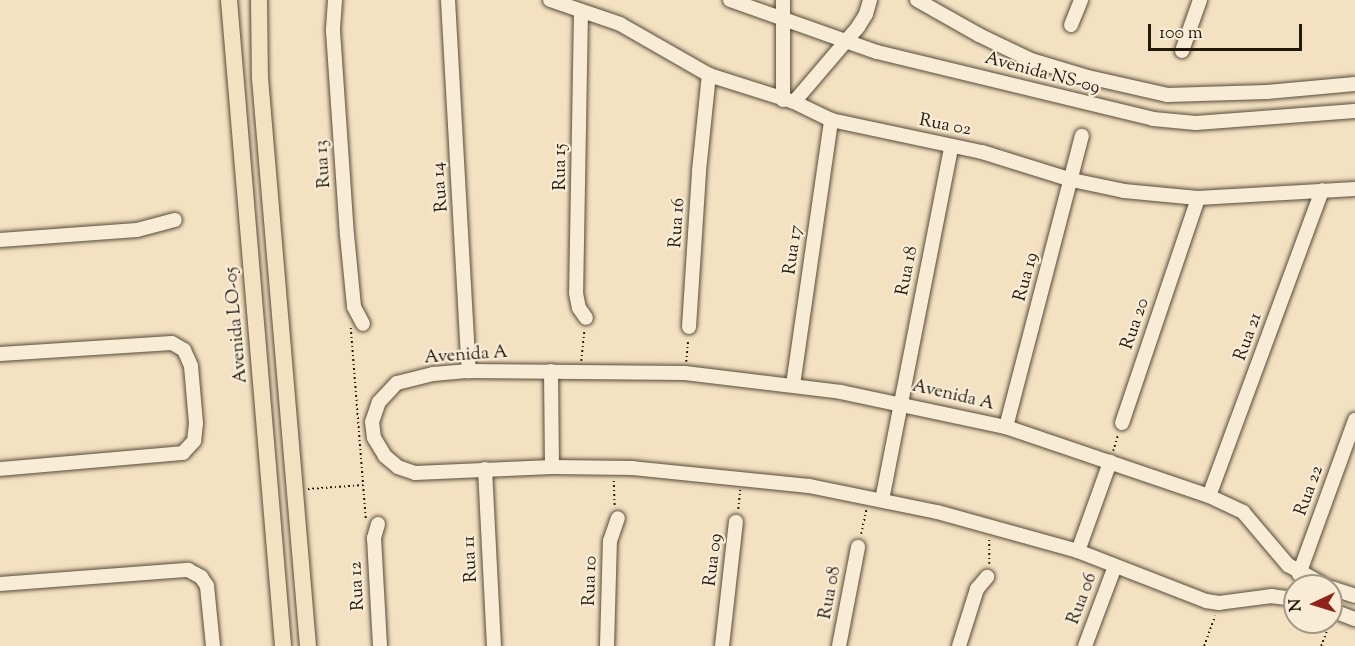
<!DOCTYPE html>
<style>
body{margin:0}
#map{position:relative;width:1355px;height:646px;overflow:hidden;background:#f4e1c1;font-family:"Sorts Mill Goudy",serif}
div>[style]{position:absolute}
[style*='--x']{left:calc(var(--x)*1px);top:calc(var(--y)*1px);width:calc(var(--w)*1px);rotate:calc(var(--a)*1deg)}
.path>*{height:1.5px;margin-top:-0.75px;transform-origin:0;background:repeating-linear-gradient(90deg,#22190d 0 1.5px,transparent 0 4.5px)}
.roads{filter:drop-shadow(0 0 2px #564b3a) drop-shadow(0 0 2px #564b3a)}
.minor>*{height:14px;margin:-7px;padding:0 7px;transform-origin:7px;border-radius:7px;background:#f8ecd7}
.major>*{height:16px;margin:-8px;padding:0 8px;transform-origin:8px;border-radius:8px;background:#f4e1c1}
span{translate:-50% -50%;white-space:nowrap;text-align:center;line-height:1.15;-webkit-text-stroke:4.5px #f8ecd7;paint-order:stroke}
.street-label{font-size:18px;color:#22190d}
.north{position:absolute;left:1283px;top:574px;width:60px;height:60px;box-sizing:border-box;background:#f8ecd7;border:2px solid #a29886;border-radius:50%;rotate:266deg;font-size:16px;font-weight:700;line-height:24px;text-align:center;color:#22190d}
.north::after{content:'';display:block;margin:auto;width:21px;height:27px;background:#8f2418;clip-path:polygon(50% 0,100% 100%,50% 72%,0 100%)}
.scale{position:absolute;left:1148px;top:24px;width:154px;height:27px;box-sizing:border-box;border:3px solid #22190d;border-top:0;padding-left:8px;font-size:18px;line-height:21px;white-space:nowrap;color:#22190d;-webkit-text-stroke:4px #f8ecd7;paint-order:stroke}
</style>
<div id="map">
<div class="path">
<div style="--x:351;--y:328;--w:191;--a:85.5"></div>
<div style="--x:581;--y:361;--w:31;--a:-84"></div>
<div style="--x:686;--y:362;--w:22;--a:-85"></div>
<div style="--x:1113;--y:451;--w:17;--a:-73"></div>
<div style="--x:614;--y:481;--w:26;--a:88"></div>
<div style="--x:308;--y:489;--w:55;--a:-4.2"></div>
<div style="--x:738;--y:509;--w:19;--a:-84"></div>
<div style="--x:861;--y:534;--w:25;--a:-78"></div>
<div style="--x:989;--y:564;--w:25;--a:-90"></div>
<div style="--x:1204;--y:646;--w:32;--a:-70"></div>
<div style="--x:1321;--y:646;--w:25;--a:-69"></div>
</div>
<div class="roads">
<div class="minor">
<div style="--x:335;--y:0;--w:31;--a:94"></div>
<div style="--x:333;--y:31;--w:204;--a:86.1"></div>
<div style="--x:347;--y:235;--w:72;--a:84.4"></div>
<div style="--x:354;--y:307;--w:19;--a:62"></div>
<div style="--x:448;--y:0;--w:372;--a:86.8"></div>
<div style="--x:550;--y:0;--w:74;--a:18.9"></div>
<div style="--x:620;--y:24;--w:103;--a:29.8"></div>
<div style="--x:709;--y:75;--w:89;--a:17.6"></div>
<div style="--x:794;--y:102;--w:41;--a:25.9"></div>
<div style="--x:831;--y:120;--w:154;--a:12"></div>
<div style="--x:982;--y:152;--w:94;--a:17.3"></div>
<div style="--x:1072;--y:180;--w:53;--a:11.9"></div>
<div style="--x:1124;--y:191;--w:74;--a:5.4"></div>
<div style="--x:1198;--y:198;--w:157;--a:-3.3"></div>
<div style="--x:730;--y:0;--w:156;--a:19.5"></div>
<div style="--x:877;--y:52;--w:284;--a:13.6"></div>
<div style="--x:1153;--y:119;--w:43;--a:5.3"></div>
<div style="--x:1196;--y:123;--w:159;--a:-4.3"></div>
<div style="--x:783;--y:0;--w:100;--a:90"></div>
<div style="--x:917;--y:0;--w:71;--a:29.4"></div>
<div style="--x:979;--y:35;--w:58;--a:25.7"></div>
<div style="--x:1031;--y:60;--w:59;--a:16.6"></div>
<div style="--x:1088;--y:77;--w:81;--a:12.8"></div>
<div style="--x:1167;--y:95;--w:100;--a:-1.7"></div>
<div style="--x:1267;--y:92;--w:88;--a:-5.2"></div>
<div style="--x:581;--y:12;--w:281;--a:91"></div>
<div style="--x:576;--y:293;--w:15;--a:79"></div>
<div style="--x:579;--y:308;--w:12;--a:55"></div>
<div style="--x:1071;--y:25;--w:27;--a:-68"></div>
<div style="--x:1182;--y:51;--w:54;--a:-70.6"></div>
<div style="--x:794;--y:102;--w:99;--a:-49.5"></div>
<div style="--x:858;--y:27;--w:15;--a:-58"></div>
<div style="--x:866;--y:14;--w:15;--a:-74"></div>
<div style="--x:0;--y:240;--w:137;--a:-4.2"></div>
<div style="--x:137;--y:230;--w:39;--a:-15"></div>
<div style="--x:689;--y:327;--w:156;--a:-86.3"></div>
<div style="--x:699;--y:171;--w:97;--a:-84.1"></div>
<div style="--x:0;--y:354;--w:172;--a:-3.7"></div>
<div style="--x:172;--y:343;--w:14;--a:30"></div>
<div style="--x:184;--y:350;--w:17;--a:66"></div>
<div style="--x:191;--y:366;--w:57;--a:85"></div>
<div style="--x:196;--y:423;--w:18;--a:96"></div>
<div style="--x:194;--y:441;--w:16;--a:133"></div>
<div style="--x:183;--y:453;--w:184;--a:175"></div>
<div style="--x:551;--y:371;--w:96;--a:89.4"></div>
<div style="--x:793;--y:385;--w:268;--a:-81.8"></div>
<div style="--x:1122;--y:423;--w:237;--a:-71.3"></div>
<div style="--x:1006;--y:427;--w:301;--a:-75.4"></div>
<div style="--x:485;--y:469;--w:177;--a:87.1"></div>
<div style="--x:1209;--y:496;--w:326;--a:-69.7"></div>
<div style="--x:882;--y:500;--w:360;--a:-78.9"></div>
<div style="--x:378;--y:524;--w:15;--a:106"></div>
<div style="--x:374;--y:538;--w:108;--a:86.8"></div>
<div style="--x:1078;--y:551;--w:95;--a:-70.2"></div>
<div style="--x:1299;--y:574;--w:164;--a:-70"></div>
<div style="--x:0;--y:584;--w:189;--a:-4.3"></div>
<div style="--x:188;--y:570;--w:15;--a:28"></div>
<div style="--x:201;--y:577;--w:11;--a:56"></div>
<div style="--x:207;--y:586;--w:60;--a:84.3"></div>
<div style="--x:1331;--y:588;--w:25;--a:18"></div>
<div style="--x:1295;--y:599;--w:23;--a:-173"></div>
<div style="--x:1272;--y:596;--w:53;--a:172.5"></div>
<div style="--x:1219;--y:603;--w:13;--a:-171"></div>
<div style="--x:1206;--y:601;--w:137;--a:-158.7"></div>
<div style="--x:1078;--y:551;--w:146;--a:-164.5"></div>
<div style="--x:937;--y:512;--w:131;--a:-168.5"></div>
<div style="--x:809;--y:486;--w:177;--a:-174.2"></div>
<div style="--x:633;--y:468;--w:81;--a:-179.3"></div>
<div style="--x:552;--y:467;--w:137;--a:177.5"></div>
<div style="--x:415;--y:473;--w:18;--a:-161"></div>
<div style="--x:398;--y:467;--w:17;--a:-140"></div>
<div style="--x:385;--y:456;--w:21;--a:-121"></div>
<div style="--x:374;--y:438;--w:16;--a:-97"></div>
<div style="--x:372;--y:422;--w:21;--a:-71"></div>
<div style="--x:379;--y:402;--w:26;--a:-47"></div>
<div style="--x:397;--y:383;--w:37;--a:-14"></div>
<div style="--x:433;--y:374;--w:36;--a:-5"></div>
<div style="--x:469;--y:371;--w:216;--a:0.5"></div>
<div style="--x:685;--y:373;--w:157;--a:6.9"></div>
<div style="--x:841;--y:392;--w:169;--a:12"></div>
<div style="--x:1006;--y:427;--w:214;--a:18.8"></div>
<div style="--x:1209;--y:496;--w:38;--a:25"></div>
<div style="--x:1243;--y:512;--w:70;--a:49.7"></div>
<div style="--x:1288;--y:565;--w:43;--a:28.9"></div>
<div style="--x:1331;--y:610;--w:26;--a:21"></div>
<div style="--x:607;--y:646;--w:105;--a:-88.4"></div>
<div style="--x:610;--y:541;--w:24;--a:-71"></div>
<div style="--x:722;--y:646;--w:125;--a:-83.6"></div>
<div style="--x:839;--y:646;--w:101;--a:-79.1"></div>
<div style="--x:959;--y:646;--w:60;--a:-72.5"></div>
<div style="--x:977;--y:589;--w:16;--a:-50"></div>
<div style="--x:1085;--y:646;--w:85;--a:-69.4"></div>
</div>
<div class="major">
<div style="--x:229;--y:0;--w:648;--a:85.22"></div>
<div style="--x:259;--y:0;--w:78;--a:89.3"></div>
<div style="--x:260;--y:78;--w:570;--a:85.17"></div>
</div>
</div>
<div class="street-label">
<span style="left:1042px;top:74px;rotate:15deg">Avenida NS-09</span>
<span style="left:945px;top:126px;rotate:11deg">Rua 02</span>
<span style="left:324px;top:164px;rotate:-94deg">Rua 13</span>
<span style="left:561px;top:167px;rotate:-90deg">Rua 15</span>
<span style="left:441px;top:187px;rotate:-95deg">Rua 14</span>
<span style="left:678px;top:223px;rotate:-86deg">Rua 16</span>
<span style="left:794px;top:250px;rotate:-82deg">Rua 17</span>
<span style="left:908px;top:271px;rotate:-79deg">Rua 18</span>
<span style="left:1027px;top:277px;rotate:-75deg">Rua 19</span>
<span style="left:1136px;top:324px;rotate:-71deg">Rua 20</span>
<span style="left:237px;top:325px;rotate:-95deg">Avenida LO-05</span>
<span style="left:1249px;top:337px;rotate:-70deg">Rua 21</span>
<span style="left:466px;top:356px;rotate:-4deg">Avenida A</span>
<span style="left:953px;top:396px;rotate:13deg">Avenida A</span>
<span style="left:1310px;top:491px;rotate:-70deg">Rua 22</span>
<span style="left:471px;top:559px;rotate:-93deg">Rua 11</span>
<span style="left:714px;top:560px;rotate:-83deg">Rua 09</span>
<span style="left:591px;top:581px;rotate:-88deg">Rua 10</span>
<span style="left:358px;top:586px;rotate:-93deg">Rua 12</span>
<span style="left:831px;top:593px;rotate:-79deg">Rua 08</span>
<span style="left:1083px;top:599px;rotate:-69deg">Rua 06</span>
</div>
<div class="north">N</div>
<div class="scale">100 m</div>
</div>
